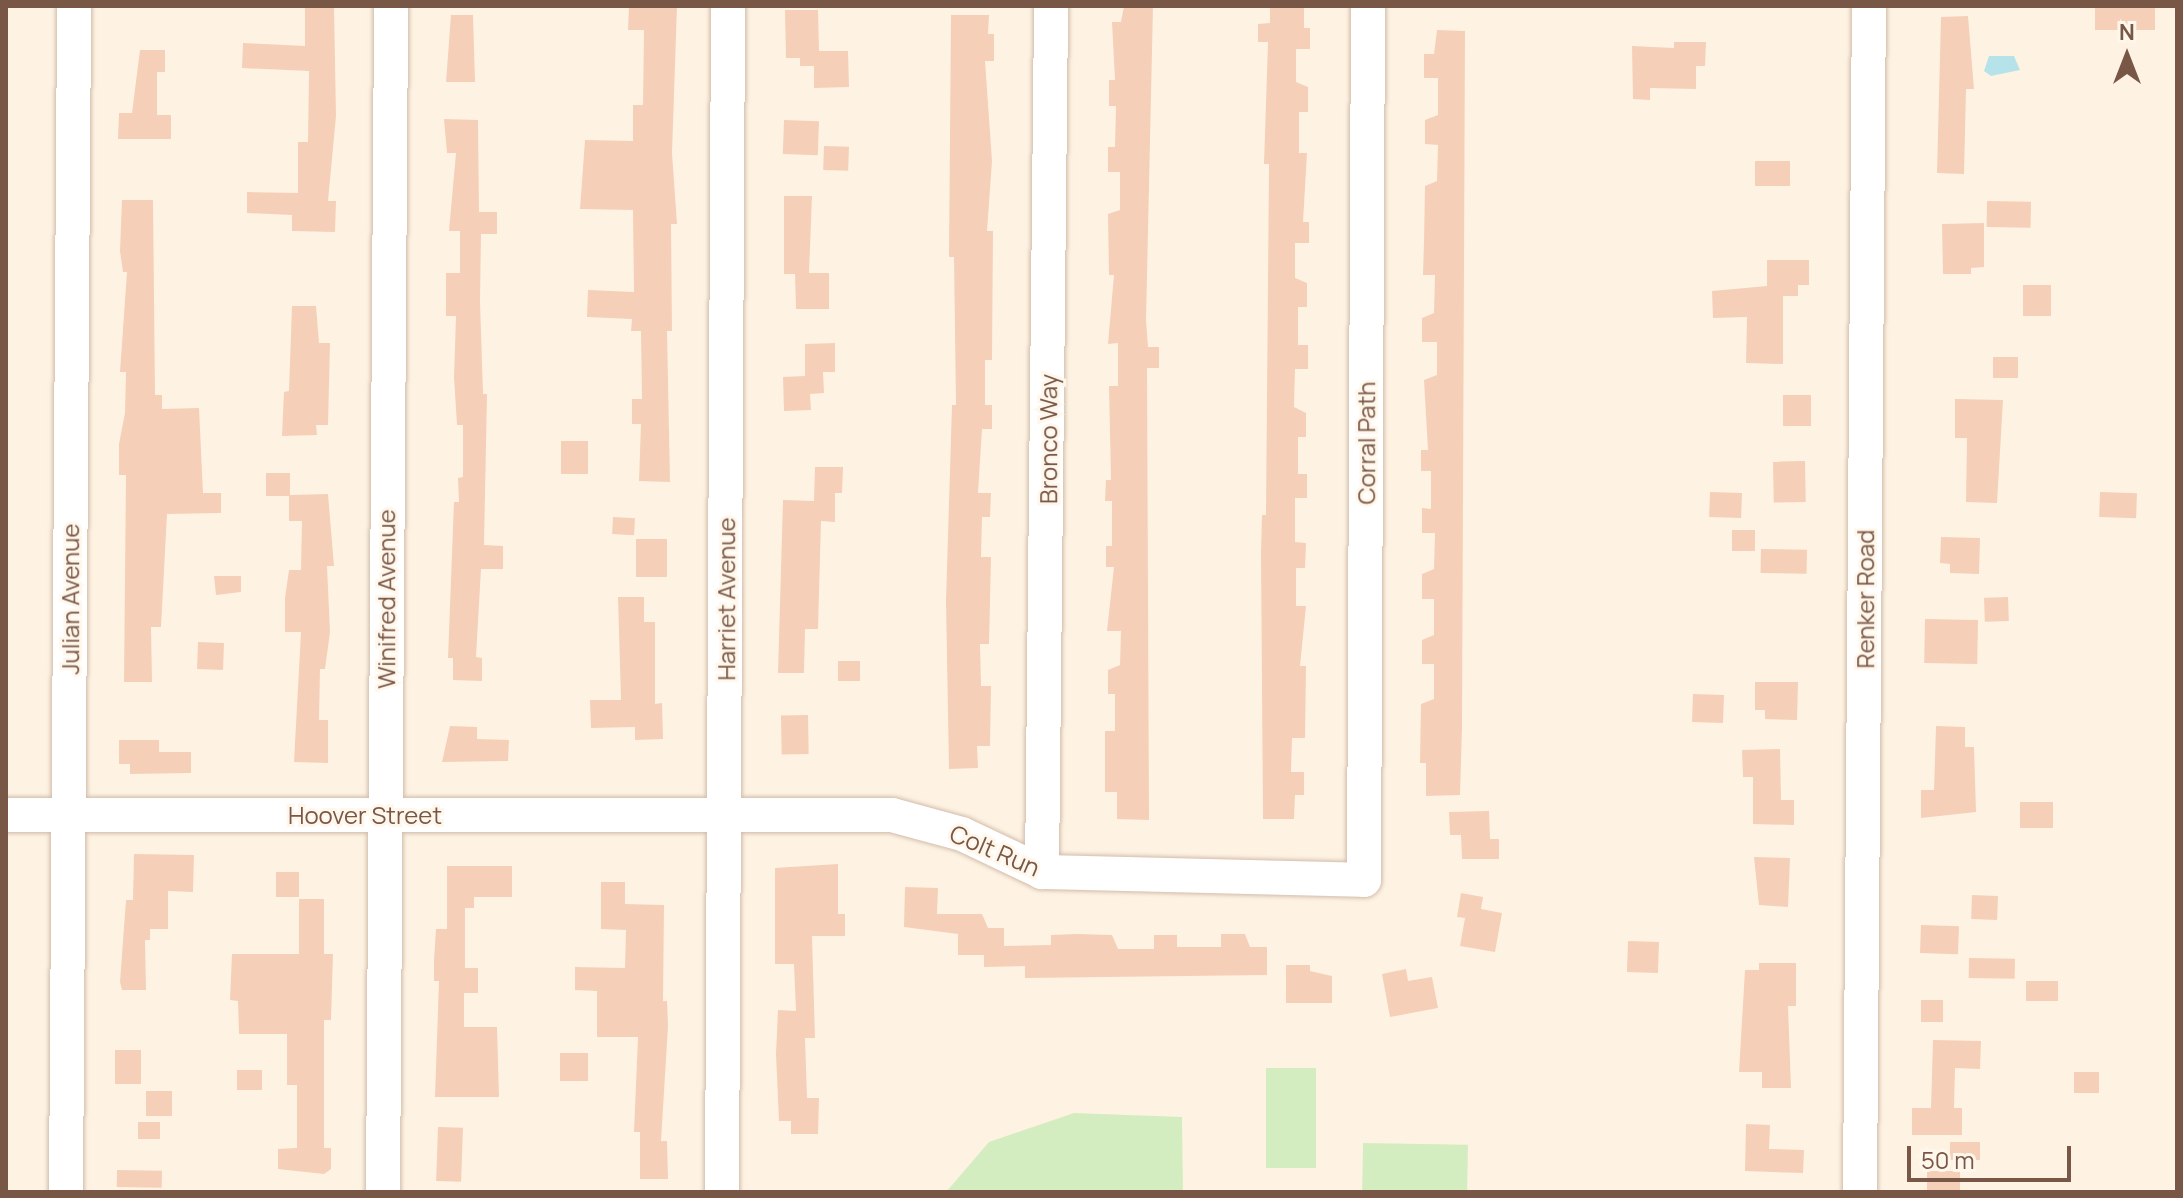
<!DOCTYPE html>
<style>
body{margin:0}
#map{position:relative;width:2183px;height:1198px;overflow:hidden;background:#fef3e3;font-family:Manrope,sans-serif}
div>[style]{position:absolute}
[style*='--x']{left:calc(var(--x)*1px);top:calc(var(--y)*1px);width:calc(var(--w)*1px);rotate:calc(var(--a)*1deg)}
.green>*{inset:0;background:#d4edc0;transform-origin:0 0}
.water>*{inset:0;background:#b6e3e9}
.building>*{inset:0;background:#f6cfb8;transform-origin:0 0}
.roads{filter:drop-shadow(0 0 2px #d3bcab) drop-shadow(0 0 2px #d3bcab)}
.minor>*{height:34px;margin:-17px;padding:0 17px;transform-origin:17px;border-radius:17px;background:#fff}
span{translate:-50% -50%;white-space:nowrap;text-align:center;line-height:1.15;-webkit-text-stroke:6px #fff7eb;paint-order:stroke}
.street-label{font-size:24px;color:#795747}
.frame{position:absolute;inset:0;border:8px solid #795747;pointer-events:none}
.north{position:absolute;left:2087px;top:16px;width:80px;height:80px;-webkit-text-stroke:6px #fff7eb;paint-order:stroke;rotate:0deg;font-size:22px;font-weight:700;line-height:32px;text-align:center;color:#795747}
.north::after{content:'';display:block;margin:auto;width:28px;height:36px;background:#795747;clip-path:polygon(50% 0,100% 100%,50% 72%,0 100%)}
.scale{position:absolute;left:1907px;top:1146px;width:164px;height:36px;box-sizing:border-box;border:4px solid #795747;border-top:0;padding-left:10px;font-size:24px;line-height:28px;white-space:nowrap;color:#795747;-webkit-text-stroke:6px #fff7eb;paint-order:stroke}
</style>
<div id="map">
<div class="green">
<div style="left:1266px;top:1068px;width:50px;height:100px"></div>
<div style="clip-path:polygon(1074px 1113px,1182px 1117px,1183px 1192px,946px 1192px,989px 1142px)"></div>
<div style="left:1363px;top:1143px;width:105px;height:48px;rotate:1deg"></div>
</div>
<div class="water">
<div style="clip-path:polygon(1989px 56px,2014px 56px,2020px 70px,1991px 76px,1984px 71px)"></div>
</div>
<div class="building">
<div style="clip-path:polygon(305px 6px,334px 6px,336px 116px,328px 201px,336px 201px,335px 232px,292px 231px,292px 215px,247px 213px,247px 192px,298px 193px,298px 142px,308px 142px,309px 71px,242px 68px,243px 43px,305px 46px)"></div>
<div style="clip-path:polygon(629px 6px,677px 6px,672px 153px,677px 224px,671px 224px,672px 331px,667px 331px,670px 482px,639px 481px,641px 424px,632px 424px,632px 399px,642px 399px,641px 331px,631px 331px,632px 319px,587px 317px,588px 290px,634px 292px,633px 210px,580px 209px,585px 140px,633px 141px,633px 105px,643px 105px,644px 30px,628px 30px)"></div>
<div style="clip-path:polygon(1124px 6px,1153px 6px,1146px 320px,1148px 347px,1159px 347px,1159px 368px,1147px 368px,1149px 820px,1117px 819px,1117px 792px,1105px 792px,1105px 731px,1115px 731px,1115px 694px,1108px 694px,1108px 670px,1120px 665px,1121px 631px,1107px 631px,1114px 567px,1106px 567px,1106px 546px,1112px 546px,1112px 501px,1105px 501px,1106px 480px,1111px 480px,1109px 386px,1118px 386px,1118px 343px,1108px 344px,1114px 275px,1109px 275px,1108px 214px,1120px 210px,1120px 172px,1108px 172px,1108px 147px,1115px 147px,1116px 106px,1109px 106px,1109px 80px,1115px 80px,1112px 22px,1121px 22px)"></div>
<div style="clip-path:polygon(1270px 6px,1304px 6px,1304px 28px,1310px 28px,1310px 49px,1296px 49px,1296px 82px,1308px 87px,1308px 112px,1299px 112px,1299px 153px,1307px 153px,1303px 222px,1309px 222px,1309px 243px,1295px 243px,1295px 278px,1307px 283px,1307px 307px,1298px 307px,1298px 345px,1308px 345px,1308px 369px,1295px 369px,1294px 407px,1306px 413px,1306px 437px,1298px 437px,1298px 474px,1307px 474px,1307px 498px,1295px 498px,1295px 542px,1306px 543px,1305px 568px,1296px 568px,1296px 606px,1306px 606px,1300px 666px,1306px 666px,1305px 738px,1292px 738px,1291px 772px,1304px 772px,1304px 795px,1295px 795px,1294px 819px,1263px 819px,1261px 553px,1262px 515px,1266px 515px,1269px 164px,1264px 164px,1268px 42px,1258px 42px,1258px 24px,1270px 23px)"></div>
<div style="left:2095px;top:6px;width:60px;height:24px"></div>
<div style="clip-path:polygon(785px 10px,818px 10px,819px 51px,848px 51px,849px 87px,814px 88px,814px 66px,800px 66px,800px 58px,786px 58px)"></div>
<div style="clip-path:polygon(451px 15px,473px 15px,475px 82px,446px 82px)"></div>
<div style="clip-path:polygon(951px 15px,989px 15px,988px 34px,994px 34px,994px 61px,985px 61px,992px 161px,987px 231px,993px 231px,992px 360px,985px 360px,985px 405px,992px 405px,992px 429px,982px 429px,978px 493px,991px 493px,990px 517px,982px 517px,981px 557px,991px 557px,989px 644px,980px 644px,981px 686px,991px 686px,990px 746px,977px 746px,978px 768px,949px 769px,946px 601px,952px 405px,956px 405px,954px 257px,949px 257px)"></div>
<div style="clip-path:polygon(1968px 16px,1974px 89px,1966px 89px,1964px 174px,1937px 173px,1941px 17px)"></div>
<div style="clip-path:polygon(1437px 30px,1465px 31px,1462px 728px,1460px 795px,1426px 796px,1426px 763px,1420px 763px,1421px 704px,1434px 699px,1434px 664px,1422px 664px,1422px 640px,1434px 635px,1434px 599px,1422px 599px,1422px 574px,1434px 569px,1435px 533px,1422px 533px,1422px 508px,1431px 509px,1431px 471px,1421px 471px,1421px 450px,1428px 450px,1424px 380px,1437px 375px,1437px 342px,1422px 342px,1422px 318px,1434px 313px,1435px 275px,1423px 275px,1424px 242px,1425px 186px,1437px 181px,1438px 145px,1425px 144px,1425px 120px,1438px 115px,1438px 78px,1424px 78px,1424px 54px,1434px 54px)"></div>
<div style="clip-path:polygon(1674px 42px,1706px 42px,1705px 66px,1696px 66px,1696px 89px,1650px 88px,1650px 100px,1633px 99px,1632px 46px,1674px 48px)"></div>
<div style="clip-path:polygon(140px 50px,165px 50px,165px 72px,157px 72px,157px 115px,171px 115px,171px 139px,118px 139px,119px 113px,132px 113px)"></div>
<div style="clip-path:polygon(444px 119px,478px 120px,479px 212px,497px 212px,497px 234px,481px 234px,480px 301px,483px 394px,487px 394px,484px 545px,503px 546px,503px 569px,481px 569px,476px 657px,482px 658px,482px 681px,453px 680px,453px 658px,448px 658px,454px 502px,459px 502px,458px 478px,463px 477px,463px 425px,457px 425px,454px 377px,456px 316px,446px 316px,446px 273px,460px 273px,460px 231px,449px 231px,456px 153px,447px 153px)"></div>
<div style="left:784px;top:120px;width:35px;height:34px;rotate:2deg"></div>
<div style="left:824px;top:146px;width:25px;height:24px;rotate:2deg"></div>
<div style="left:1790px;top:161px;width:25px;height:35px;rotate:90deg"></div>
<div style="clip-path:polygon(784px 196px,812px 196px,809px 273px,829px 273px,829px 309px,796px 309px,795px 274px,784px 274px)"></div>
<div style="clip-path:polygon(122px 200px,153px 200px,155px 395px,162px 395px,162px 409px,199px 408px,203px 493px,221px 493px,221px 513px,167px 514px,161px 627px,151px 627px,152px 682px,124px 682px,126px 475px,119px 475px,119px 444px,125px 413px,126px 372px,120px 372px,127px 272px,123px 272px,120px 251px)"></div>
<div style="left:1987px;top:201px;width:44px;height:26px;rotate:1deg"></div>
<div style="clip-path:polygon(1984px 223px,1984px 267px,1971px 268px,1971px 274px,1943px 274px,1942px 224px)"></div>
<div style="clip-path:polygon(1767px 260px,1809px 260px,1809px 285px,1798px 285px,1798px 296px,1783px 296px,1783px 364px,1746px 363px,1747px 317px,1713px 318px,1712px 291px,1767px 286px)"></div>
<div style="left:2051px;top:285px;width:31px;height:28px;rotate:90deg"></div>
<div style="clip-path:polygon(292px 306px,316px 306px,319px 343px,330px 343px,328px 425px,316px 425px,317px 435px,282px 436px,284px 392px,289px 391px)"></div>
<div style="clip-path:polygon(835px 343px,835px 372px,823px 372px,824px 393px,810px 394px,811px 410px,784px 411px,783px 377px,805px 376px,805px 344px)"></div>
<div style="left:1993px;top:357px;width:25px;height:21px"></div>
<div style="left:1783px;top:395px;width:28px;height:31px"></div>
<div style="clip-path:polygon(1955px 399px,2003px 400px,1997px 503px,1966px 502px,1967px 438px,1955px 438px)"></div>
<div style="left:561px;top:441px;width:27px;height:33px"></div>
<div style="left:1805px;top:461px;width:41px;height:32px;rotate:89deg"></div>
<div style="clip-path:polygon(815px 467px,843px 467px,842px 493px,835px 493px,835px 522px,821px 521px,818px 629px,805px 629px,804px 673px,778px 673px,783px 500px,814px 501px)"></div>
<div style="clip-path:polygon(266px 473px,290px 473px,290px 495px,328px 494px,334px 566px,327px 566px,330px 632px,325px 669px,320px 669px,319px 720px,328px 720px,328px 763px,294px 762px,301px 632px,285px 632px,285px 598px,289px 570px,301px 570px,302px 521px,289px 521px,289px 496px,266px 496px)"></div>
<div style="left:1710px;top:492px;width:32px;height:25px;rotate:2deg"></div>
<div style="left:2100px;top:492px;width:37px;height:25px;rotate:2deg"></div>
<div style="left:613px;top:517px;width:22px;height:17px;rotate:3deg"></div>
<div style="left:1755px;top:530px;width:21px;height:23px;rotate:90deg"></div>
<div style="clip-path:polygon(1941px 537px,1980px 538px,1979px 574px,1950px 573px,1950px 564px,1940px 563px)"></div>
<div style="left:636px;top:539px;width:31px;height:38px"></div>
<div style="left:1761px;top:549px;width:46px;height:24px;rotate:1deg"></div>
<div style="clip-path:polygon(214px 576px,241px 576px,241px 592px,216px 595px)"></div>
<div style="clip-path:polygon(618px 597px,644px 597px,644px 622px,655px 622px,655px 704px,662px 703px,663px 739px,635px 740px,635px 727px,591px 728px,590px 700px,621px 700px)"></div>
<div style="left:2008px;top:597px;width:24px;height:24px;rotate:88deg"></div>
<div style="left:1925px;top:619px;width:53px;height:44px;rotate:1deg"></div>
<div style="left:198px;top:642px;width:26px;height:27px;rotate:2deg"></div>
<div style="left:838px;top:661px;width:22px;height:20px"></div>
<div style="clip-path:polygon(1755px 682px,1798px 682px,1797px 720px,1765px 719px,1765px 710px,1755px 710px)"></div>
<div style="left:1693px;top:694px;width:31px;height:28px;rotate:2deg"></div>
<div style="left:808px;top:715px;width:39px;height:27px;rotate:89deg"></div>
<div style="clip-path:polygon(450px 726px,477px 727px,477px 739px,509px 740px,508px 761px,442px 762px)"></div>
<div style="clip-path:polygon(1936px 726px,1965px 727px,1965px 747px,1974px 747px,1976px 812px,1921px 818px,1921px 790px,1934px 790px)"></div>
<div style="clip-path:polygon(119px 740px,159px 740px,159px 752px,191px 752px,191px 773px,130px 774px,130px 764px,119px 764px)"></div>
<div style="clip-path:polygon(1780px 749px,1781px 800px,1794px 800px,1794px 825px,1753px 824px,1753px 777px,1743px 777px,1742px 750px)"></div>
<div style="left:2053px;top:802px;width:26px;height:33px;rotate:90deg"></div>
<div style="clip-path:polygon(1489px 811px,1490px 839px,1499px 839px,1499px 859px,1462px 859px,1461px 835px,1450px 835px,1449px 812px)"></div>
<div style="clip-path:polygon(134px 854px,194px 855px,193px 892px,168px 891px,168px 929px,150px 929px,150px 940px,145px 940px,146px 990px,122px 990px,120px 982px,126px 900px,133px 900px)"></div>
<div style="clip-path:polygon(1754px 857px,1790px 858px,1788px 907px,1759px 905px)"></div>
<div style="clip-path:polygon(838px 864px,838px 914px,845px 914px,845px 936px,812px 936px,815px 1038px,805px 1038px,807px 1098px,819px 1098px,818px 1134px,791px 1134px,791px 1121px,779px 1121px,776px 1054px,778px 1010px,796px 1011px,794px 964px,775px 964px,775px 868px)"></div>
<div style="clip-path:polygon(447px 866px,512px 866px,512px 897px,474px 897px,474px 908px,465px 908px,465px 968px,478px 968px,478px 993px,464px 993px,464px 1027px,497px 1027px,499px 1097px,435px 1097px,439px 981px,434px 981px,434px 960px,436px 929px,447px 929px)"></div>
<div style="left:276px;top:872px;width:23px;height:25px"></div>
<div style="clip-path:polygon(601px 882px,625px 882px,625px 904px,664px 905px,663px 1001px,667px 1001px,668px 1026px,661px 1141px,667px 1141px,668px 1179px,640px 1179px,640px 1132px,634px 1132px,638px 1037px,597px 1037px,597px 991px,575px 990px,575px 967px,625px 968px,626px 930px,601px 929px)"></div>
<div style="clip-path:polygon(905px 887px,938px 888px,937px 914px,982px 914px,988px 928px,1004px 928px,1004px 946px,1051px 945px,1051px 935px,1077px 934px,1112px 935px,1118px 949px,1154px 949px,1154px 935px,1177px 935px,1177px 947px,1221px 947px,1221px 934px,1245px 934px,1250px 947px,1267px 947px,1267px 975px,1025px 978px,1025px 966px,984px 967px,984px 955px,958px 955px,958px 934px,904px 927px)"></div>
<div style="clip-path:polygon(1461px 893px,1483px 897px,1481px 909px,1502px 913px,1495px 952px,1460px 946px,1465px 918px,1457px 917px)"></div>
<div style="left:1972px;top:895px;width:26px;height:24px;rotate:2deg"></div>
<div style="clip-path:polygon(299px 899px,324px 899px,324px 954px,333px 954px,331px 1020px,324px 1020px,324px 1148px,331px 1148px,331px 1169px,324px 1174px,278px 1169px,278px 1149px,297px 1148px,297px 1085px,287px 1085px,287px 1034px,239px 1034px,238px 1001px,230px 1000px,232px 954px,299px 954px)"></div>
<div style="left:1921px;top:925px;width:38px;height:28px;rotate:2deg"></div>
<div style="left:1628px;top:941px;width:31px;height:31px;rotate:2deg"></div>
<div style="left:1969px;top:958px;width:46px;height:20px;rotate:1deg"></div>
<div style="clip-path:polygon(1759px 963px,1796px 963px,1796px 1006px,1788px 1006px,1791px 1088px,1762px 1088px,1762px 1072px,1739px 1072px,1745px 970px,1759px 970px)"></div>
<div style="clip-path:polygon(1286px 965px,1310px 965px,1310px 971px,1332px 976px,1332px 1003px,1286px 1003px)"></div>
<div style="clip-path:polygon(1406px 969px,1408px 981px,1432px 977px,1438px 1008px,1390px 1017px,1382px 974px)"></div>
<div style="left:2058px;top:981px;width:20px;height:32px;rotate:90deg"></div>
<div style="left:1921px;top:1000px;width:22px;height:22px"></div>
<div style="clip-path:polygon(1933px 1040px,1981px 1041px,1980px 1069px,1955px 1068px,1954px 1108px,1962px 1108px,1962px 1135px,1912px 1135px,1912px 1108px,1931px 1108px)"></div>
<div style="left:115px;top:1050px;width:26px;height:34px"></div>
<div style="left:560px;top:1053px;width:28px;height:28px"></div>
<div style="left:237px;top:1070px;width:25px;height:20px"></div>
<div style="left:2074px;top:1072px;width:25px;height:21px"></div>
<div style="left:146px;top:1091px;width:26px;height:25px"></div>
<div style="left:138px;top:1122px;width:22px;height:17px"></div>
<div style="clip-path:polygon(1746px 1124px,1770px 1125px,1769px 1149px,1804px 1150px,1803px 1173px,1745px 1171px)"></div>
<div style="left:438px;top:1127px;width:25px;height:54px;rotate:2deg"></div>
<div style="left:1950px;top:1142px;width:30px;height:18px"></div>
<div style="left:117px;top:1170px;width:45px;height:17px;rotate:1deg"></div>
<div style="left:1927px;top:1171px;width:33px;height:21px"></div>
</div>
<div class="roads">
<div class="minor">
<div style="--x:6;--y:815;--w:886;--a:0"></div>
<div style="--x:892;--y:815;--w:73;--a:15.2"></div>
<div style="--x:962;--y:834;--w:89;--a:25.4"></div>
<div style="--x:1042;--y:872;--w:322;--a:1.4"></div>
<div style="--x:1364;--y:880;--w:874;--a:-89.74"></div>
<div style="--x:1042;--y:872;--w:866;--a:-89.4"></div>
<div style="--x:66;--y:1192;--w:1186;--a:-89.61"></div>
<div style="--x:383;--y:1192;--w:1186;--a:-89.61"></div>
<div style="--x:722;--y:1192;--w:1186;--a:-89.71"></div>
<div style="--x:1860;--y:1192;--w:1186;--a:-89.57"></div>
</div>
</div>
<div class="street-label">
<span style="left:1048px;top:439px;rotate:-90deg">Bronco Way</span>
<span style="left:1366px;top:443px;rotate:-90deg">Corral Path</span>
<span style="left:70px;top:599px;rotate:-90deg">Julian Avenue</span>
<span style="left:386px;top:599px;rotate:-90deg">Winifred Avenue</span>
<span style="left:726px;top:599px;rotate:-90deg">Harriet Avenue</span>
<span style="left:1865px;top:599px;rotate:-90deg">Renker Road</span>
<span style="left:365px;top:815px">Hoover Street</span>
<span style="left:995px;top:850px;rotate:23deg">Colt Run</span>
</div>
<div class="frame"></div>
<div class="north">N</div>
<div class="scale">50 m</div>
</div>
